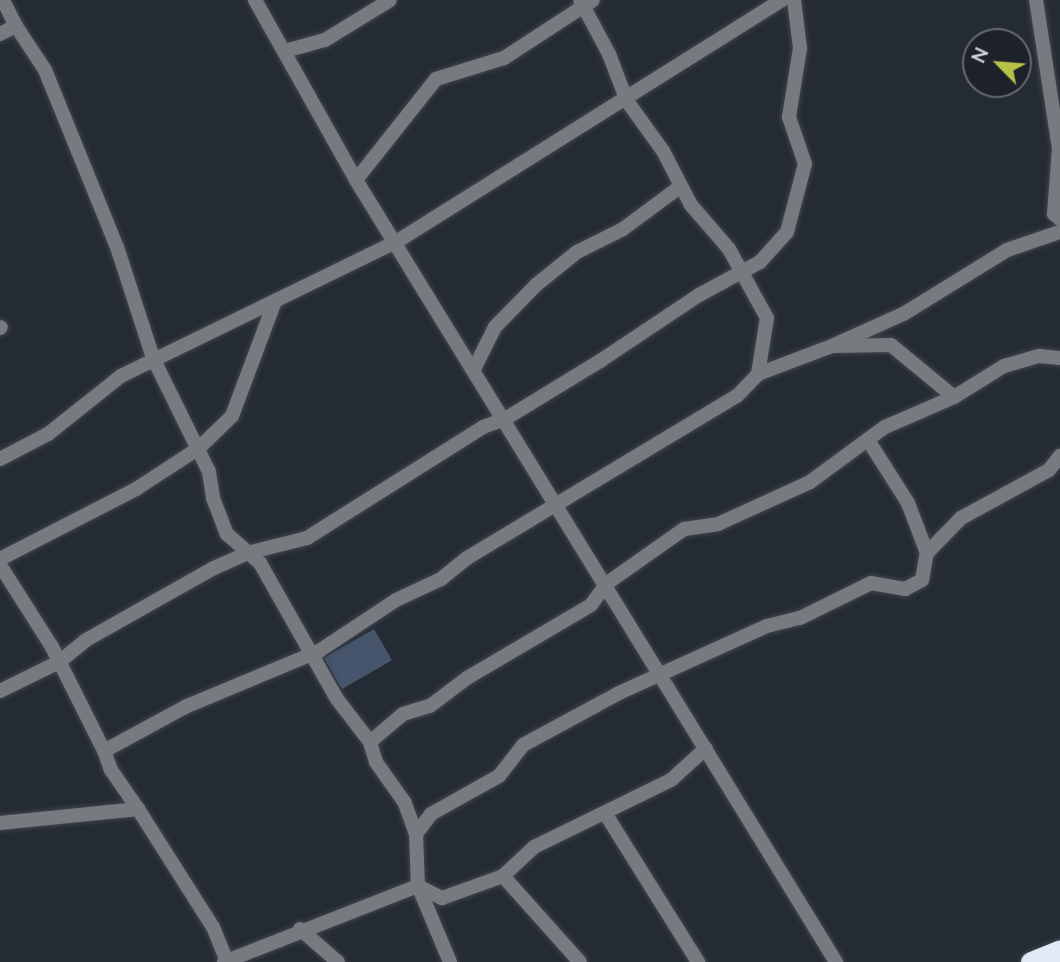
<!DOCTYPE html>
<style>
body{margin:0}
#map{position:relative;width:1060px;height:962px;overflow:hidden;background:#252b34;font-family:Mulish,sans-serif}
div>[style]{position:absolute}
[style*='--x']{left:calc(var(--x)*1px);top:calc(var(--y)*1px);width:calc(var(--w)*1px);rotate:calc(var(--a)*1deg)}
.green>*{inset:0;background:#46556c;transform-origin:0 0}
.roads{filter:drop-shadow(0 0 2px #40464f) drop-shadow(0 0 2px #40464f)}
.street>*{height:14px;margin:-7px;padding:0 7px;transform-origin:7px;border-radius:7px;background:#777a7f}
.highway>*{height:21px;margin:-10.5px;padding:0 10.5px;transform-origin:10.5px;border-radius:10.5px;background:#e2eaf6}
span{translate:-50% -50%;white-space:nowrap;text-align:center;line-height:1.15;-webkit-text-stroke:5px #1c212a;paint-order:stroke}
.north{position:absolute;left:962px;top:28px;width:70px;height:70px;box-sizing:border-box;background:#1c212a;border:2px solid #646970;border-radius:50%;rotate:295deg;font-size:19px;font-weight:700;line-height:28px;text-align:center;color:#d0d4da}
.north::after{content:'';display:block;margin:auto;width:24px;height:32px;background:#b7c147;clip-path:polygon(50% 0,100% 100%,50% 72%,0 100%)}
</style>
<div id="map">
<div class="green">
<div style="left:374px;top:629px;width:36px;height:58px;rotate:60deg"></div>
</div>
<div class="roads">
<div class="street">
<div style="--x:255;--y:0;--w:206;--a:60.7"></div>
<div style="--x:356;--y:180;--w:918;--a:58.46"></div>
<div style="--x:1036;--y:0;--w:150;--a:81.2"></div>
<div style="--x:1059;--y:148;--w:66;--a:94.3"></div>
<div style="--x:1054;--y:214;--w:8;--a:40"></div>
<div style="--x:16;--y:26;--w:53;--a:56.6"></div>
<div style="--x:45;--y:70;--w:191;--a:67.9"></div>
<div style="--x:117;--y:247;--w:117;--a:72"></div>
<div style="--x:153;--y:358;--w:127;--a:63.8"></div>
<div style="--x:209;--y:472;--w:26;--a:81"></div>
<div style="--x:213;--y:498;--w:39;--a:69"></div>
<div style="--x:227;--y:534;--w:44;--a:41.3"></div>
<div style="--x:260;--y:563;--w:156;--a:60.5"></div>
<div style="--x:337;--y:699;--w:54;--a:52.5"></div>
<div style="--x:0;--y:34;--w:18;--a:-27"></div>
<div style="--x:16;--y:26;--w:29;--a:-117"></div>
<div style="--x:285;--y:51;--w:41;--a:-15.4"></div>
<div style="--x:325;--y:40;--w:76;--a:-31.6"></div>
<div style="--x:356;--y:180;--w:129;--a:-51.6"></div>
<div style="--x:436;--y:79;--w:71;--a:-17.2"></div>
<div style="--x:504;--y:58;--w:106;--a:-33.1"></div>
<div style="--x:0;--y:328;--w:1;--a:-45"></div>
<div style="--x:832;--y:346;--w:80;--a:-24.3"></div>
<div style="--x:905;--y:313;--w:120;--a:-31.7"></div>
<div style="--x:1007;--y:250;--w:56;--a:-18.8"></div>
<div style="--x:474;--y:369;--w:47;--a:-63.4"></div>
<div style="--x:495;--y:327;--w:59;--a:-45.7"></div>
<div style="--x:536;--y:285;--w:53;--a:-38.8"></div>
<div style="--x:577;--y:252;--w:51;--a:-26.6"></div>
<div style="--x:623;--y:229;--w:72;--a:-36.6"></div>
<div style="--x:758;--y:374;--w:79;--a:-20.7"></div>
<div style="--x:832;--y:346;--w:59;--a:-1"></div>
<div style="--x:891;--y:345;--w:82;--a:39.5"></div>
<div style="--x:0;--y:459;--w:54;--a:-27.5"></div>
<div style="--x:48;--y:434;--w:93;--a:-38.5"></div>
<div style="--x:121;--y:376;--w:306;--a:-26"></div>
<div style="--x:396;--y:242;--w:456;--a:-32.1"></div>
<div style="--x:927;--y:553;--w:49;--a:-45.8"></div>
<div style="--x:961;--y:518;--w:100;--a:-28.6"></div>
<div style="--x:1049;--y:470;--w:18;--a:-52"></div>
<div style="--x:0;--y:559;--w:153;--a:-27.2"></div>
<div style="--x:136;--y:489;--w:75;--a:-33.1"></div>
<div style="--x:199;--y:448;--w:46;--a:-44.1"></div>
<div style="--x:232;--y:416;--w:123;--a:-69.5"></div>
<div style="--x:0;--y:565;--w:97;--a:57.6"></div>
<div style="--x:52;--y:647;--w:116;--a:63.4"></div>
<div style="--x:0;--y:691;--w:66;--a:-26.2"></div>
<div style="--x:59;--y:662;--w:35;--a:-39"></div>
<div style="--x:86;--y:640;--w:147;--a:-29.4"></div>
<div style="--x:214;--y:568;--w:36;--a:-24"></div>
<div style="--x:247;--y:553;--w:62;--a:-14"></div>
<div style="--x:307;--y:538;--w:208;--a:-32.2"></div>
<div style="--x:483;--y:427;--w:23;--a:-20"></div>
<div style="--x:505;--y:419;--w:111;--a:-31.4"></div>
<div style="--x:600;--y:361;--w:119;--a:-33.7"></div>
<div style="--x:699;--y:295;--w:69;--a:-28.4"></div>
<div style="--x:760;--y:262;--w:40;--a:-48"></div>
<div style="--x:787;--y:232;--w:70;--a:-75.2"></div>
<div style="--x:805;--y:164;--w:50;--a:-108.8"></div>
<div style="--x:789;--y:117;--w:70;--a:-80.9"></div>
<div style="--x:800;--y:48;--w:48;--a:-97.1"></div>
<div style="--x:138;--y:809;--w:140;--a:57.6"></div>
<div style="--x:213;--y:927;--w:38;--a:68"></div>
<div style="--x:605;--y:813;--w:176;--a:58"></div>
<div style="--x:0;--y:823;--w:139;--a:-5.8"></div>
<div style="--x:138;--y:809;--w:47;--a:-124.7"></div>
<div style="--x:111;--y:770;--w:20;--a:-110"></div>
<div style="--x:104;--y:751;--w:94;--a:-28.5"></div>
<div style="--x:187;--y:706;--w:143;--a:-22.6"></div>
<div style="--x:319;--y:651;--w:92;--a:-33.5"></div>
<div style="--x:396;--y:600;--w:50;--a:-25"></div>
<div style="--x:441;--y:579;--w:33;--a:-39"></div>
<div style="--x:467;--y:558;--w:315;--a:-31"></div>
<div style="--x:737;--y:396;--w:30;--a:-46"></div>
<div style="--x:758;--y:374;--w:57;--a:-80.9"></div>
<div style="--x:767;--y:318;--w:79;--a:-118.8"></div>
<div style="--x:729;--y:249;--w:58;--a:-130.8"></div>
<div style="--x:691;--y:205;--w:61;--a:-117.4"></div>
<div style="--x:663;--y:151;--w:62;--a:-125.8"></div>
<div style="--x:627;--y:101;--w:50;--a:-111"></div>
<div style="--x:609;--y:54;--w:61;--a:-118.2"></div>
<div style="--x:416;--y:834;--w:25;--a:-53"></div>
<div style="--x:431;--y:814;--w:78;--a:-29.2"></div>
<div style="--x:499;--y:776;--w:39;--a:-52"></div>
<div style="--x:523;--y:745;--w:109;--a:-28.4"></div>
<div style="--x:619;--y:693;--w:162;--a:-24.4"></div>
<div style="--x:767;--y:626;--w:34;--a:-14"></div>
<div style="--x:800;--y:618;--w:79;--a:-26.2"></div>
<div style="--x:871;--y:583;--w:35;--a:10"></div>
<div style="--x:905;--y:589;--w:19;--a:-28"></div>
<div style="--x:922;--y:580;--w:27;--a:-80"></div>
<div style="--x:927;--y:553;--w:53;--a:-110.8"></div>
<div style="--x:908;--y:503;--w:75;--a:-122.4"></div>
<div style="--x:503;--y:876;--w:115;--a:48.2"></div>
<div style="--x:300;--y:929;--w:50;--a:41"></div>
<div style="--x:224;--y:962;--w:208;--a:-21.4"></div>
<div style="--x:418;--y:886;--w:27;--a:27"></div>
<div style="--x:442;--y:898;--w:65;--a:-19.8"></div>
<div style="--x:503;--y:876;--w:42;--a:-43.1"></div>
<div style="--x:534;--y:847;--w:153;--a:-26.1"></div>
<div style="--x:671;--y:780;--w:47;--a:-42.4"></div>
<div style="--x:450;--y:962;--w:82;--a:-112.8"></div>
<div style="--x:418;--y:886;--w:52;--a:-92.2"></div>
<div style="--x:416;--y:834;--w:33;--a:-110"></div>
<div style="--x:405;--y:803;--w:50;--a:-125.3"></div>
<div style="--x:376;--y:762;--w:21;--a:-107"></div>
<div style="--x:370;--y:742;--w:43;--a:-40.3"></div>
<div style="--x:403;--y:714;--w:28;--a:-17"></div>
<div style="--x:430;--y:706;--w:46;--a:-37.1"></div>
<div style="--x:467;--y:678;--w:144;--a:-30.5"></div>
<div style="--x:591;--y:605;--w:26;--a:-54"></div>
<div style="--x:606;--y:584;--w:95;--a:-35.2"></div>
<div style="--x:684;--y:529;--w:34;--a:-8"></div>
<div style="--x:718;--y:524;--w:101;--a:-24.5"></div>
<div style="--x:810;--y:482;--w:93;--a:-36.3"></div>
<div style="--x:885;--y:427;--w:75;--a:-23.5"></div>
<div style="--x:954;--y:397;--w:59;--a:-31.8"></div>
<div style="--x:1004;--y:366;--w:37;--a:-16"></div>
<div style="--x:1040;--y:356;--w:20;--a:6"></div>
</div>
<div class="highway">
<div style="--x:1031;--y:962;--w:31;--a:-22"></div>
</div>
</div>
<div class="north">N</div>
</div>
